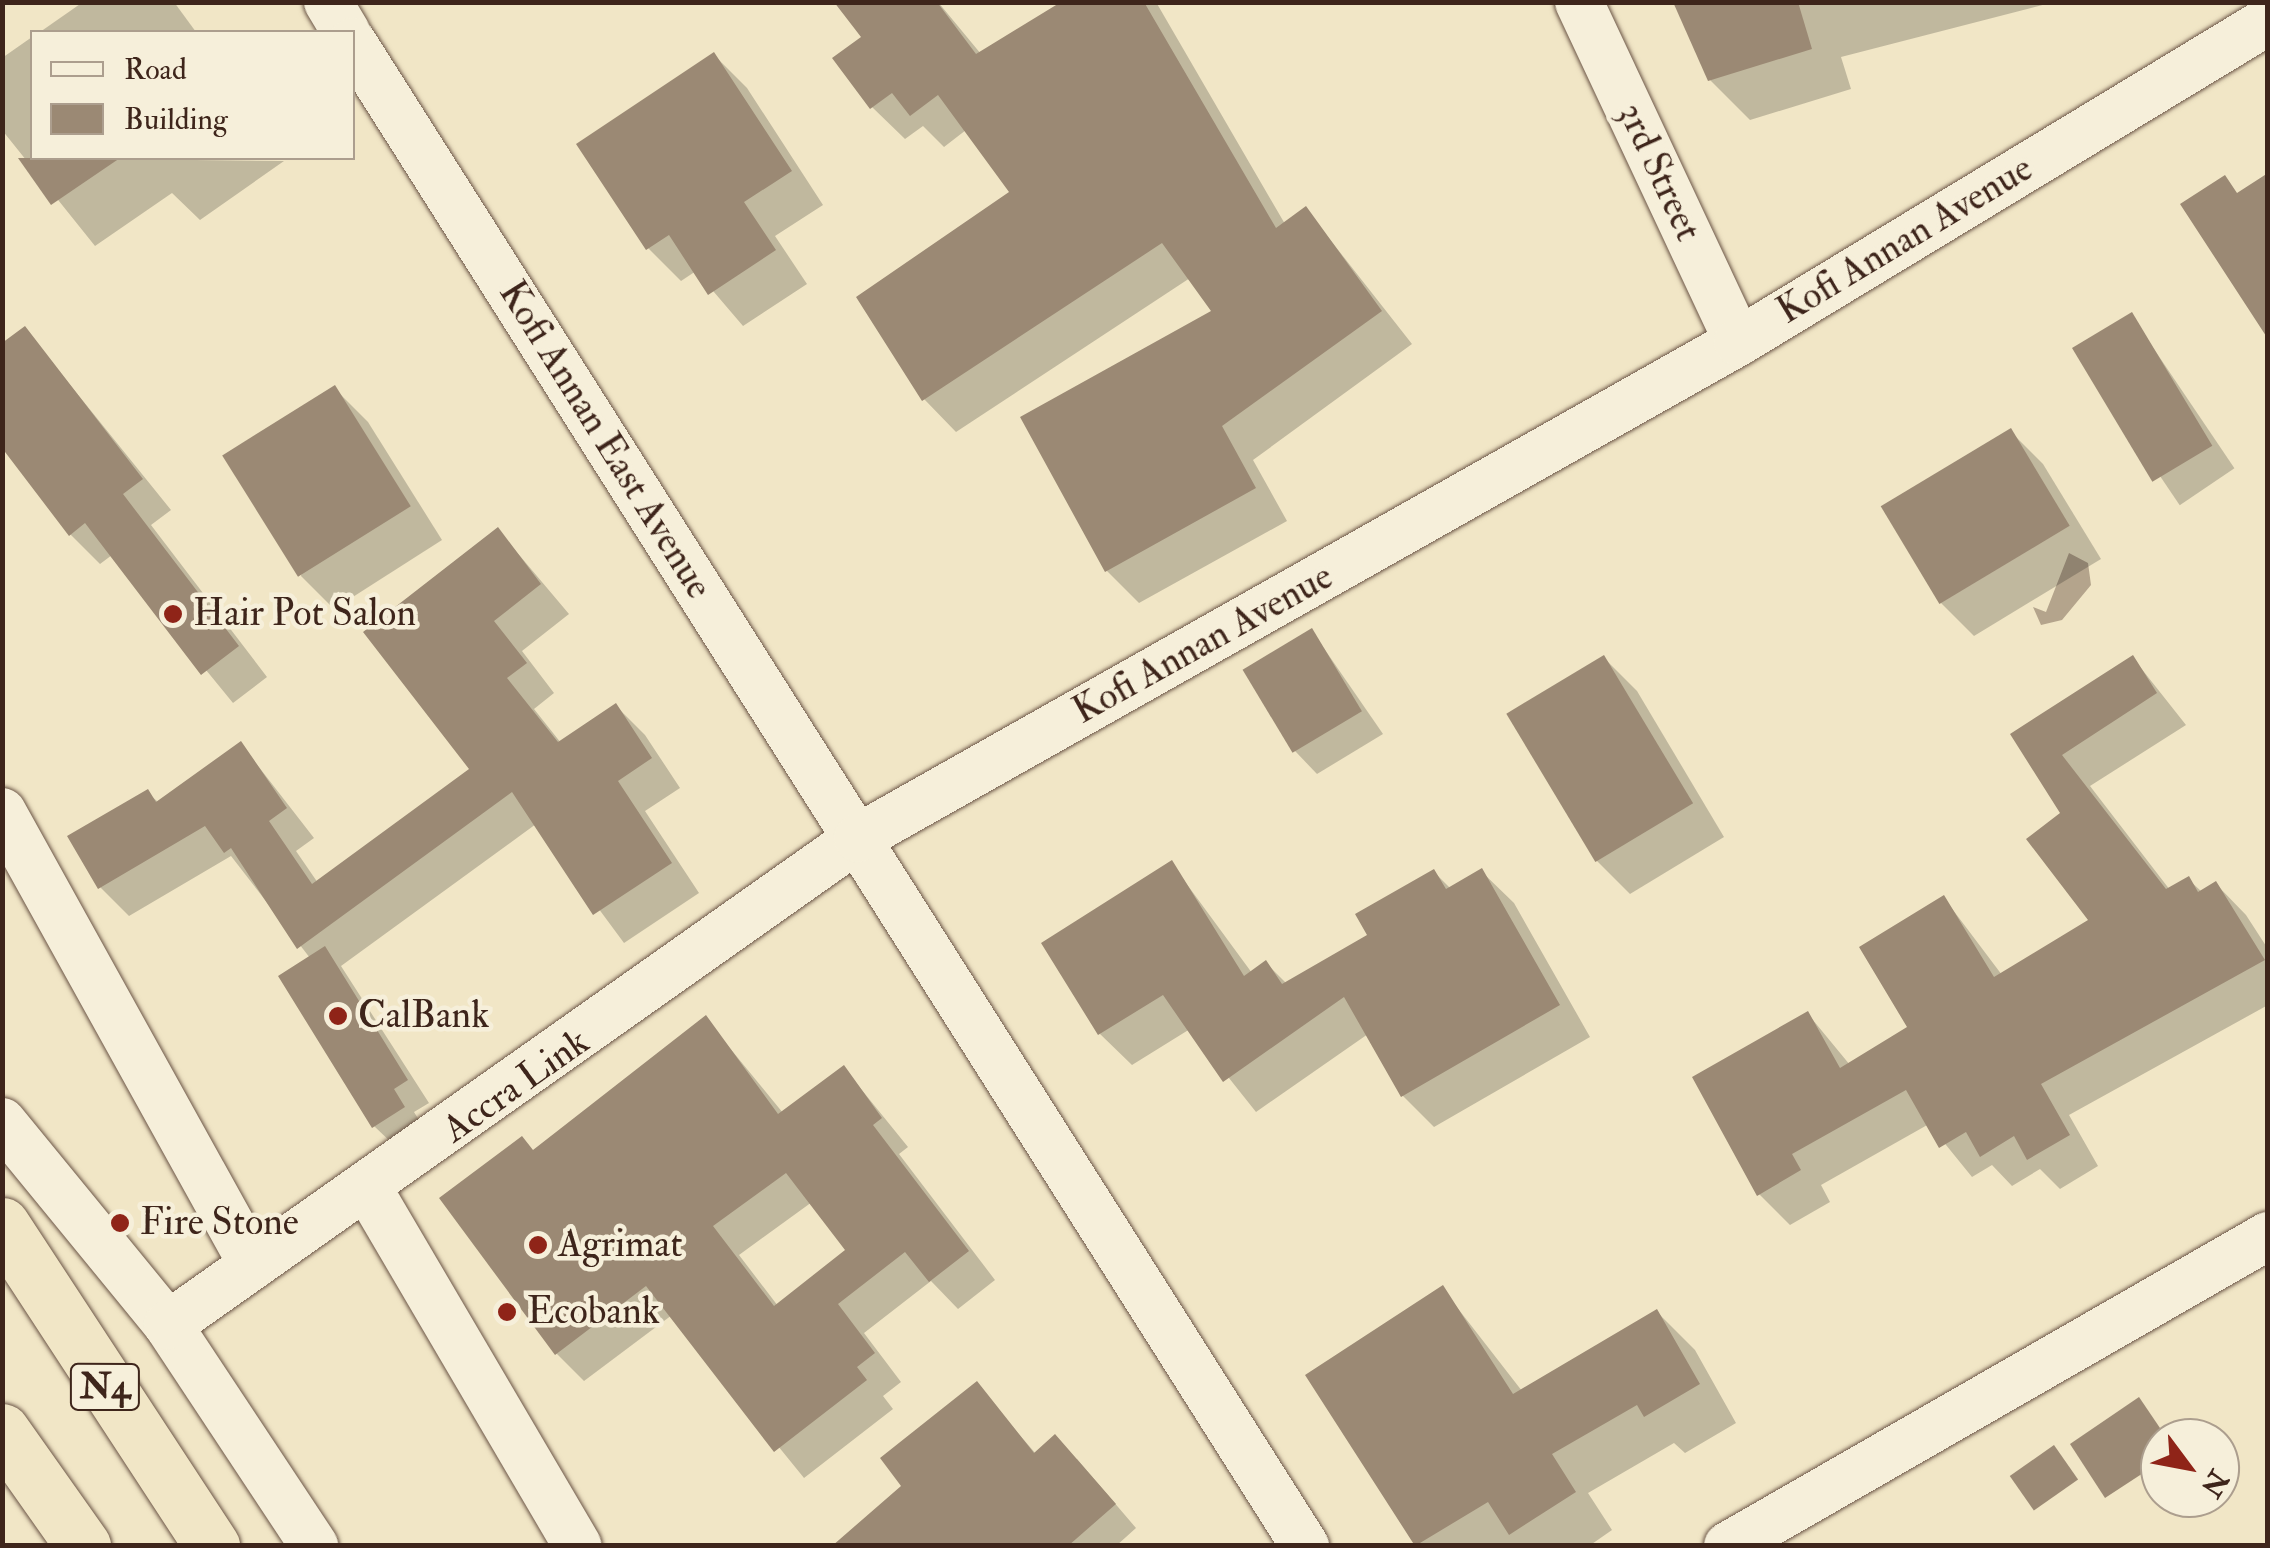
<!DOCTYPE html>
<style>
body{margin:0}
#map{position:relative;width:2270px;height:1548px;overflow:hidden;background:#f1e6c6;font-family:"IM FELL Double Pica",serif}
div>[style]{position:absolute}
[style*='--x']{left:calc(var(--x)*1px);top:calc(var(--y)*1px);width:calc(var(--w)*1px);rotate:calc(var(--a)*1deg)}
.water>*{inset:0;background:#b4a48c}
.shadow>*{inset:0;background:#0003;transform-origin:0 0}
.building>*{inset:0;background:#9b8974;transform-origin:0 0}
.roads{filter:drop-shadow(0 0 2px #6b5546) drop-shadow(0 0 2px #6b5546)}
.street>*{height:48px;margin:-24px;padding:0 24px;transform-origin:24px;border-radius:24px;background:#f6efda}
.highway>*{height:55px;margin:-27.5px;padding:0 27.5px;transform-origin:27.5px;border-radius:27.5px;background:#f1e6c6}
.dots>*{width:28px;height:28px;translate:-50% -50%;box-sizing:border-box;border:5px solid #f6efda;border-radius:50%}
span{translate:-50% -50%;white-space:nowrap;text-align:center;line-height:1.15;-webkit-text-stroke:9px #f6efda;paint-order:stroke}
.shield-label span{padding:2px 8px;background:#f6efda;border:2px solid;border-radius:8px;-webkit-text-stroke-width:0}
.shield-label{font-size:35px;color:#3e251b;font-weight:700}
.street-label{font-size:38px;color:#3e251b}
.poi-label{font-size:38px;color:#3e251b}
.left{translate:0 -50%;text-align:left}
.frame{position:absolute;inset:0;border:5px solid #3e251b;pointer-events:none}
.legend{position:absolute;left:30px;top:30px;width:325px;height:130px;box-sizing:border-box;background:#f6efda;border:2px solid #ac9e8e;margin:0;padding:12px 18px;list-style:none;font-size:30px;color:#3e251b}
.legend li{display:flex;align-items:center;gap:20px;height:50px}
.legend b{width:50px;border:2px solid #ac9e8e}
.north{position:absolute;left:2140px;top:1418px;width:100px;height:100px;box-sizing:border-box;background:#f6efda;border:2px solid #ac9e8e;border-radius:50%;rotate:122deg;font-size:28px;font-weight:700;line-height:40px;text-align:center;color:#3e251b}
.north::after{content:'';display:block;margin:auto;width:35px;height:45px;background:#8f2418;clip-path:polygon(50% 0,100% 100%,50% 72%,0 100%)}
</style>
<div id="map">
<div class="water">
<div style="clip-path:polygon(2069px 553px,2088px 563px,2091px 585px,2062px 620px,2041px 625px,2033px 607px,2046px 612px)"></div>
</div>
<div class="shadow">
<div style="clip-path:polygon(83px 2px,174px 2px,196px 32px,40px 32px)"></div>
<div style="clip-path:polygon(909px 2px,938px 2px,981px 54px,1065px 2px,1156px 2px,1285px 224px,1306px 209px,1412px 344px,1253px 460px,1287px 521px,1139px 603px,1107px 571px,1215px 312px,1190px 278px,956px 432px,924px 399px,1013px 192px,966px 130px,944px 147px,923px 126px,905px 139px,872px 107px)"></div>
<div style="clip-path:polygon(1675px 2px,2054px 2px,1841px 57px,1851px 89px,1750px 120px,1710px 80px)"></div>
<div style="clip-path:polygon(32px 37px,32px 158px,284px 161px,200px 220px,172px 193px,95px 246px,2px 130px,2px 58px)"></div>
<div style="clip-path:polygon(714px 55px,747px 88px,823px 205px,775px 236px,807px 284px,743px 326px,696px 271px,681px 281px,648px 248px)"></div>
<div style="left:2131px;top:315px;width:185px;height:66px;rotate:56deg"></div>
<div style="clip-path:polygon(25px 329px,171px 510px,151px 525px,267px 677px,233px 703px,112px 555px,100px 564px,70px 534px)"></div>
<div style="clip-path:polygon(335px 389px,368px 422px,442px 540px,334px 609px,301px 576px)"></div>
<div style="clip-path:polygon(2010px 431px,2043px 464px,2101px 559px,1974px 636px,1941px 603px,1884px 507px)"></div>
<div style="clip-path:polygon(498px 530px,569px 614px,522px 651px,554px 693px,534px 709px,561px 743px,616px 706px,645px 735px,680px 788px,645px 811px,699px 893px,624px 943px,536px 824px,341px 966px,429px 1103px,414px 1112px,425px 1130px,397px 1148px,374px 1126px,310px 958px,231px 856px,129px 916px,100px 887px,147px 792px,159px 803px,241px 744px,314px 838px,296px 851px,318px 883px,472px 770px)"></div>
<div style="clip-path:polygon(1312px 631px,1383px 734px,1317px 774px,1295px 751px)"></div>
<div style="clip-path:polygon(1604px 658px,1637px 691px,1724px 837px,1630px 894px,1597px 861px)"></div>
<div style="clip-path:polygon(2133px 658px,2186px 725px,2090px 786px,2170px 890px,2188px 879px,2202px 892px,2216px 884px,2246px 915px,2268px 949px,2268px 1005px,2069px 1115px,2098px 1166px,2060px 1189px,2040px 1169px,2012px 1186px,1992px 1165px,1972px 1177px,1929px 1124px,1821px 1185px,1830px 1202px,1790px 1225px,1759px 1194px,1808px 1014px,1850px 1065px,1910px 1028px,1944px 898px,2002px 975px,2092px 920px,2063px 813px,2013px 734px)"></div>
<div style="clip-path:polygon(1172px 864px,1252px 973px,1266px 963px,1287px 984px,1371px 936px,1434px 872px,1451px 889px,1482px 872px,1514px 903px,1590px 1037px,1434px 1127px,1403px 1096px,1368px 1034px,1256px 1112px,1190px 1029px,1132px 1065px,1100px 1034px)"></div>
<div style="clip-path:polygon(evenodd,706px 1019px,783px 1113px,844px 1068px,908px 1147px,899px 1154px,995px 1280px,958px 1309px,931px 1281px,864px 1333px,901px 1382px,883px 1396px,893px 1409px,804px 1478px,672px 1315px,584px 1381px,556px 1353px,534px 1152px,706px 1019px,812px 1202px,849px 1251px,778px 1306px,739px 1255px,812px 1202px)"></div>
<div style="clip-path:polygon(1442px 1288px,1522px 1391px,1657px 1312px,1695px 1350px,1736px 1423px,1685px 1453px,1674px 1443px,1588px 1493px,1612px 1530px,1589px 1546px,1418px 1546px,1308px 1375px)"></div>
<div style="clip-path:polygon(976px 1384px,1036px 1454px,1077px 1459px,1136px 1528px,1116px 1546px,835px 1546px,905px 1486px)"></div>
</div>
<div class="building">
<div style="clip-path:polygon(834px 2px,937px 2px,976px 54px,1061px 2px,1144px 2px,1276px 228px,1306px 206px,1382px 311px,1222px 426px,1256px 488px,1105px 572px,1020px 417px,1211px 311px,1162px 243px,922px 401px,856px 297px,1009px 192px,938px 95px,910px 116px,892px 93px,870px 109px,832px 58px,861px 37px)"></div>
<div style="clip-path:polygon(1673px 2px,1798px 2px,1812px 49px,1708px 81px)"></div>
<div style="clip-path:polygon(714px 52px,792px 171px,744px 202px,776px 250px,708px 295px,669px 235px,646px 250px,576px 144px)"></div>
<div style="clip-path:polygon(18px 158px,120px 158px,51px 205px)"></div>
<div style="clip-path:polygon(2268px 173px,2268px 339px,2180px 204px,2225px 175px,2237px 193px)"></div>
<div style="left:2132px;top:312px;width:156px;height:70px;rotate:59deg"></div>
<div style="clip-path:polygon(25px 326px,143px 479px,123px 494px,239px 646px,201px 675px,85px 523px,69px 536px,2px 448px,2px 343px)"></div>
<div style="left:335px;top:385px;width:143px;height:133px;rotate:58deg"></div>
<div style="left:2011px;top:428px;width:114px;height:152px;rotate:59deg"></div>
<div style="clip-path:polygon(498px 527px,541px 584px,494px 621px,527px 663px,507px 678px,558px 742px,616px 703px,652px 758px,618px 781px,672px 863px,593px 915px,512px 792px,297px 949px,231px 848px,224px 853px,205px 826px,98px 889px,67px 836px,148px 789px,156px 802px,241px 741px,287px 808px,269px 821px,312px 884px,469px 769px,363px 632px)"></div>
<div style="left:1312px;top:628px;width:97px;height:81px;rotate:59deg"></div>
<div style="left:1604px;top:655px;width:173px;height:114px;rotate:59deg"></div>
<div style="clip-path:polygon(2133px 655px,2157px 693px,2062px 755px,2166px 889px,2189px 876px,2198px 892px,2216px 881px,2265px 960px,2041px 1084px,2070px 1135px,2027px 1160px,2014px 1136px,1980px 1157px,1966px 1132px,1939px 1148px,1906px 1090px,1792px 1154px,1801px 1170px,1757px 1196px,1692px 1077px,1808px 1011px,1840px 1068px,1907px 1027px,1859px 947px,1944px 895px,1994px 977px,2088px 920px,2026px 839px,2060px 813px,2010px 734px)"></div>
<div style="clip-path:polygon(1172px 860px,1244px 976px,1266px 960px,1282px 984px,1367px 935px,1355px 914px,1434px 869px,1446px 889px,1482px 868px,1560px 1005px,1401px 1097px,1344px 997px,1223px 1082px,1163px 995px,1098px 1035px,1041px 943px)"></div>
<div style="clip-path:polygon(325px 946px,408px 1080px,394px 1089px,405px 1107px,372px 1128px,278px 976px)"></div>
<div style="clip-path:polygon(evenodd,706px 1015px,778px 1114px,844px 1065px,882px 1118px,873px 1125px,969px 1251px,929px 1282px,905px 1252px,838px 1304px,875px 1353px,857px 1367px,867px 1380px,774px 1452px,646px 1286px,555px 1355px,439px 1198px,522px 1136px,533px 1150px,706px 1015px,786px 1173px,845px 1250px,774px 1306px,713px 1226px,786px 1173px)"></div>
<div style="clip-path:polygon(1443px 1285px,1513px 1394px,1657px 1309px,1700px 1384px,1644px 1417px,1637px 1405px,1552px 1454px,1576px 1492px,1509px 1535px,1488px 1502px,1415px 1546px,1305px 1375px)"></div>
<div style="clip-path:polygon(977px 1381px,1034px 1453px,1055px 1434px,1116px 1504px,1068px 1546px,832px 1546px,901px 1486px,880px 1458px)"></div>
<div style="clip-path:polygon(2139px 1397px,2160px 1428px,2160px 1462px,2105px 1498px,2070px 1444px)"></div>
<div style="left:2054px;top:1445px;width:42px;height:54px;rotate:55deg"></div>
</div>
<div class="roads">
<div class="street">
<div style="--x:328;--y:2;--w:35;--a:59"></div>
<div style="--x:1579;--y:2;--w:375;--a:64.9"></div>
<div style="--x:352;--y:42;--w:1781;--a:57.64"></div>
<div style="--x:2;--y:812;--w:518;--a:61.01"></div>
<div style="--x:2;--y:1122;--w:262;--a:50.7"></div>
<div style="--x:168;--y:1325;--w:265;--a:56.5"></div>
<div style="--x:367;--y:1187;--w:416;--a:59.6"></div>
<div style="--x:168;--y:1325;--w:845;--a:-35.21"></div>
<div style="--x:858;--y:838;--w:1010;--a:-29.41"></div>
<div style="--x:1738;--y:342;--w:620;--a:-31.2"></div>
<div style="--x:1728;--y:1546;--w:623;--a:-29.86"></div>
</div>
<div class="highway">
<div style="--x:2;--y:1225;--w:384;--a:56.8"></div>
<div style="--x:2;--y:1431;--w:141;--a:54.8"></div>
</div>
</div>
<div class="dots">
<div style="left:173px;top:614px;background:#8f2418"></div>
<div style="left:338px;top:1016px;background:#8f2418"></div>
<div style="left:120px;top:1223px;background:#8f2418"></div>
<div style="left:538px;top:1245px;background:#8f2418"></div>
<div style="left:507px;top:1312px;background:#8f2418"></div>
</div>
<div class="shield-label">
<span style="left:105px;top:1387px">N4</span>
</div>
<div class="street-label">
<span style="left:1659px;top:172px;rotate:65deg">3rd Street</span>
<span style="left:1905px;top:240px;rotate:-31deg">Kofi Annan Avenue</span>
<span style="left:605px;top:440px;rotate:58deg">Kofi Annan East Avenue</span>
<span style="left:1203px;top:644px;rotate:-29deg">Kofi Annan Avenue</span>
<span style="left:516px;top:1086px;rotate:-35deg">Accra Link</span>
</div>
<div class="poi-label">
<span class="left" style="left:193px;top:614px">Hair Pot Salon</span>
<span class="left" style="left:358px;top:1016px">CalBank</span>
<span class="left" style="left:140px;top:1223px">Fire Stone</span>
<span class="left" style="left:558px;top:1245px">Agrimat</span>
<span class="left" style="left:527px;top:1312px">Ecobank</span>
</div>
<div class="frame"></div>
<ul class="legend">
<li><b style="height:12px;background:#f6efda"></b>Road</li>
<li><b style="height:28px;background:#9b8974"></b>Building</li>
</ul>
<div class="north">N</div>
</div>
